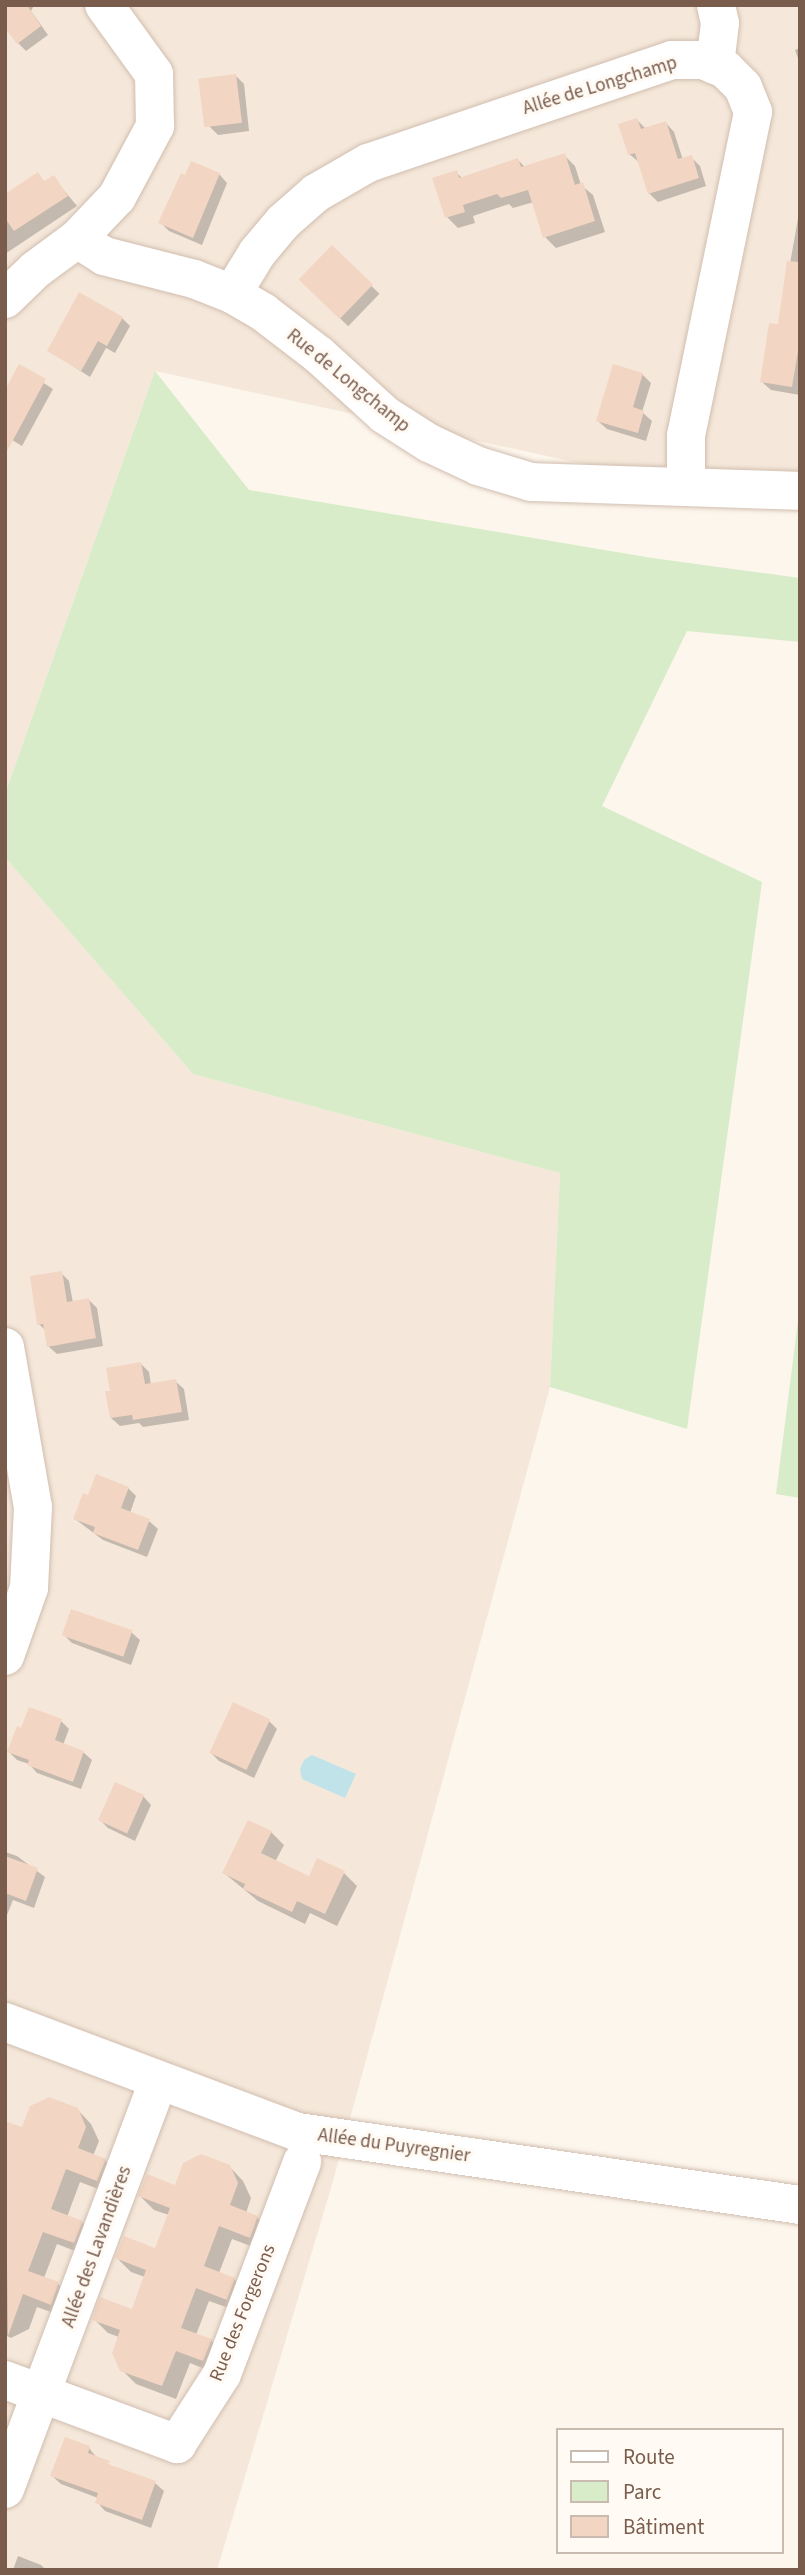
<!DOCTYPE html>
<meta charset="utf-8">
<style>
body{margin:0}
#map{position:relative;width:805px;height:2575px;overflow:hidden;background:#fdf6ec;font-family:"Source Sans 3",sans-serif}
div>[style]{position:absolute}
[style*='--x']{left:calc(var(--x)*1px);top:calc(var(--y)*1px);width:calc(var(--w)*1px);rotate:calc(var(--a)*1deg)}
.residential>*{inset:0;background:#f5e8da}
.green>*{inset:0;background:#d8ecc9}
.water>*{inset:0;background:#bfe3e8}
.shadow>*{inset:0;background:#0003;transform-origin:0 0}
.building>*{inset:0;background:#f3d5c3;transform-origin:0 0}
.roads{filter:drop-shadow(0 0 2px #d1beb0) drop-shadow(0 0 2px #d1beb0)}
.minor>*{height:38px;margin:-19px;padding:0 19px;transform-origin:19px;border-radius:19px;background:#fff}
span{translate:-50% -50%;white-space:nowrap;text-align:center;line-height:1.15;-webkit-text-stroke:6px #fffaf3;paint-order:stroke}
.street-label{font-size:19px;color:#7a5c4d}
.frame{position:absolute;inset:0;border:7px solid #7a5c4d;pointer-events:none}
.legend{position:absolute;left:556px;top:2428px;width:228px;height:126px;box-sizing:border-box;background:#fffaf3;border:2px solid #cabbb1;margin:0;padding:9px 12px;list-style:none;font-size:21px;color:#7a5c4d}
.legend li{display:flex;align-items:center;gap:14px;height:35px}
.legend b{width:35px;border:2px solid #cabbb1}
</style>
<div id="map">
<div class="residential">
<div style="clip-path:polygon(5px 5px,800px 5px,800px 511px,155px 371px,5px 794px)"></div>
<div style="clip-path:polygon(5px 857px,193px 1074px,560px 1173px,550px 1387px,331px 2188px,217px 2570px,5px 2570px)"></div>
</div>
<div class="green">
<div style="clip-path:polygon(155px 371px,249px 490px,652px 558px,800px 578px,800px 642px,687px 631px,602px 806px,762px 882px,687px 1429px,550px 1387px,560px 1173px,193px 1074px,5px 857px,5px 794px)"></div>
<div style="clip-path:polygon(800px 1305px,800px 1498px,776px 1494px)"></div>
</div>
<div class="water">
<div style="clip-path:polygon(312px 1755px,356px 1774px,345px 1798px,302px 1779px,300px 1769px,304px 1760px)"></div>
</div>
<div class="shadow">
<div style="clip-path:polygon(5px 5px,34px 5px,31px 11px,48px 35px,26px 51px,18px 43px)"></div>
<div style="clip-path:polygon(800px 48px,800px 64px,795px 50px)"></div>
<div style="clip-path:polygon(235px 75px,244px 84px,249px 131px,218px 135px,209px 126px)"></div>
<div style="clip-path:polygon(637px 120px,645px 128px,666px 123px,674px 132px,683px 160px,691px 157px,700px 166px,706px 186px,658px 202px,649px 193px,639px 162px,629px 154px)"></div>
<div style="clip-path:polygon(564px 155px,575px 166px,581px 185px,593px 195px,605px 232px,556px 248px,545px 237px,534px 202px,513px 208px,509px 204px,473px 216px,475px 223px,458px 228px,447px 217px,456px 172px,462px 178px,518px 160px,525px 167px)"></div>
<div style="clip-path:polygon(219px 174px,227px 183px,202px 245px,169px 231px,161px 223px)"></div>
<div style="clip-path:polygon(38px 175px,45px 182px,53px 177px,77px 206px,5px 254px,5px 196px)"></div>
<div style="clip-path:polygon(800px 207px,800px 395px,771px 390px,762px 382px,779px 326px)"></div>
<div style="left:332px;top:248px;width:66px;height:45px;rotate:44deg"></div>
<div style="clip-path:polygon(122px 318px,130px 326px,115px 353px,106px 348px,90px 377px,49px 351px)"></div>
<div style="clip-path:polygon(19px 367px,53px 389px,22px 446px,12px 440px)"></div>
<div style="clip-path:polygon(642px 374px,651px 383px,642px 412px,652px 421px,646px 441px,607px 429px,598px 421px)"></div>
<div style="clip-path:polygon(61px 1273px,69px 1281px,73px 1303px,89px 1300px,97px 1308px,103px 1346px,57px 1354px,48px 1346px,46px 1331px,39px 1324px)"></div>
<div style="clip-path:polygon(141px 1364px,149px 1372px,151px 1385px,175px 1381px,184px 1389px,189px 1420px,143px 1427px,139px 1423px,120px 1426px,111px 1418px,112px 1392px)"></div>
<div style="clip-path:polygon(128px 1488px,136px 1496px,130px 1513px,149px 1521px,158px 1529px,147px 1557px,103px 1540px,75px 1519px,89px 1498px)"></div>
<div style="clip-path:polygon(131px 1632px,140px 1640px,131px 1665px,72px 1643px,64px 1635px)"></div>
<div style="clip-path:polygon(61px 1721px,69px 1729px,63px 1745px,83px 1752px,92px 1760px,81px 1789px,37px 1773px,29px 1764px,17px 1760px,9px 1752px,22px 1730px)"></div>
<div style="clip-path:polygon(269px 1721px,277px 1729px,254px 1778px,219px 1761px,211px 1753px)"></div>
<div style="clip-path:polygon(143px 1796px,151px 1805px,135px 1841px,108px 1828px,99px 1819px)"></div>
<div style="clip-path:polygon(271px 1832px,284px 1845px,275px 1862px,309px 1878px,344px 1873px,357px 1886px,337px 1926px,310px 1913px,305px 1924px,258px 1901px,224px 1873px)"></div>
<div style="clip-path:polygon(5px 1852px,17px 1856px,45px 1877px,34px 1908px,13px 1900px,5px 1920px)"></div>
<div style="clip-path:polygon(77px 2109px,91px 2124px,99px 2141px,93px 2156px,105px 2160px,119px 2174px,111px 2194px,80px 2182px,67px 2217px,82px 2222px,95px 2236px,88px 2256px,57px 2244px,44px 2278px,58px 2284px,72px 2297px,65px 2317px,37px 2307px,29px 2329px,11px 2338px,5px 2335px,5px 2188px,16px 2158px,5px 2154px,5px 2123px,23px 2129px)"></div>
<div style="clip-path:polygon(229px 2166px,243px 2181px,251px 2198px,246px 2213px,257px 2217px,271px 2231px,264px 2251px,232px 2239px,219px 2273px,234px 2279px,248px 2293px,240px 2312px,209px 2301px,196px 2335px,211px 2340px,225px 2354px,217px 2374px,190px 2363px,176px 2399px,136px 2384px,122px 2370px,119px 2337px,108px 2333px,94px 2319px,133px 2311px,145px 2277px,131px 2272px,117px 2258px,156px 2250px,169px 2215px,154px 2210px,140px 2196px,176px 2187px)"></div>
<div style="clip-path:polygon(89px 2448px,97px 2458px,114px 2468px,155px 2483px,164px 2491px,151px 2528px,105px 2511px,97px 2502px,98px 2498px,61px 2484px,52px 2476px)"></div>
<div style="clip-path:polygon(18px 2556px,41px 2565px,46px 2570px,13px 2570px)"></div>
</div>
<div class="building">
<div style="clip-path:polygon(5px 5px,27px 5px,41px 26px,17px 44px,5px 28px)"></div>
<div style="left:236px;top:74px;width:49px;height:38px;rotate:83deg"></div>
<div style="clip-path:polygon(637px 118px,641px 129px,666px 121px,678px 159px,692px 155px,699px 178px,648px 194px,635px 153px,628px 155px,618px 124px)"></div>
<div style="clip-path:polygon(565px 153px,575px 185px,583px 182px,595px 221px,543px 238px,528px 190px,501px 198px,497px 194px,463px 205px,465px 212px,445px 218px,432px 178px,457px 170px,459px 178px,518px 158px,521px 167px)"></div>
<div style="clip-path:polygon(191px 161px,220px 173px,193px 238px,158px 223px,181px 173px,185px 175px)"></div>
<div style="clip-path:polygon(38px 172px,44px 181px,54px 175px,68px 196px,14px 231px,5px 218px,5px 194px)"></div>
<div style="left:332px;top:245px;width:57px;height:48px;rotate:44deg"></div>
<div style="clip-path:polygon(787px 261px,800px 262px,800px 339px,792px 387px,760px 382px,769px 323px,778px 324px)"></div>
<div style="clip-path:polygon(79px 292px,123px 317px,107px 346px,98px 341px,81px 371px,47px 351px)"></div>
<div style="clip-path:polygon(19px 364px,46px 379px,5px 455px,5px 390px)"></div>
<div style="clip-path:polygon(613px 364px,643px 373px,633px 407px,644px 411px,638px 433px,596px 421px)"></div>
<div style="clip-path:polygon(62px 1271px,67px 1302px,89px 1298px,96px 1338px,47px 1347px,43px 1324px,37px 1325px,30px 1276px)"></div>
<div style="clip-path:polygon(141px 1362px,145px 1384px,176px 1379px,182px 1412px,133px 1420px,132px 1415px,110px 1418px,105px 1391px,110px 1391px,106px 1368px)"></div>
<div style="clip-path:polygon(96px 1474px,129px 1487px,121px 1508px,150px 1519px,138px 1550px,93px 1533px,95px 1527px,73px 1519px,83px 1493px,88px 1495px)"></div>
<div style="left:71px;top:1609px;width:65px;height:28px;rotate:19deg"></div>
<div style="left:233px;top:1702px;width:41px;height:56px;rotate:25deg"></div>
<div style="clip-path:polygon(29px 1707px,62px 1719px,55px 1740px,84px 1751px,73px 1782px,27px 1765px,29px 1760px,7px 1752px,17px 1726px,21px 1728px)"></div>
<div style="left:115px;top:1782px;width:32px;height:42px;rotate:24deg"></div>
<div style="clip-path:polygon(248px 1820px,272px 1831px,261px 1853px,309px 1876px,317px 1858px,345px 1871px,325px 1914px,297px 1901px,292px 1912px,243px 1889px,245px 1884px,222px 1873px)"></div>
<div style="clip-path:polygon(5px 1856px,38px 1868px,26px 1901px,5px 1893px)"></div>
<div style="clip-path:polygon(49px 2097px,78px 2108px,86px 2127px,78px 2148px,106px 2159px,97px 2181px,66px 2169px,51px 2209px,83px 2221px,74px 2243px,43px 2232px,28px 2271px,59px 2282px,51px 2305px,23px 2294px,8px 2336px,5px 2121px,22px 2127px,30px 2106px)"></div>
<div style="clip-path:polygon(201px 2154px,230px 2165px,238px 2183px,230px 2205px,258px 2216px,250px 2238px,219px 2226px,204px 2266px,235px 2278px,227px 2300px,196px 2288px,181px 2328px,212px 2339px,203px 2361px,176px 2351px,162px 2386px,120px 2371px,112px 2353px,120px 2330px,92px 2320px,100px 2297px,132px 2309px,146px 2270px,115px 2258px,124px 2236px,155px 2248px,170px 2208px,138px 2196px,147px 2174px,175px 2185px,183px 2163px)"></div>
<div style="clip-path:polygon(65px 2437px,90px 2446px,88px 2453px,110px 2461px,108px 2464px,156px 2481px,142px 2520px,95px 2503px,98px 2493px,50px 2476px)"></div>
</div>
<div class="roads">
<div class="minor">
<div style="--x:715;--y:65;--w:42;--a:-83.2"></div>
<div style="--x:720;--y:23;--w:18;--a:-103"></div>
<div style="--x:77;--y:239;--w:32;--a:32"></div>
<div style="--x:104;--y:256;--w:93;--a:14.3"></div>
<div style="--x:194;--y:279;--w:41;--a:21.5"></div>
<div style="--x:232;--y:294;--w:36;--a:30"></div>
<div style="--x:263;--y:312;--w:71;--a:37.5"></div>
<div style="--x:319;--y:355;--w:89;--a:42.3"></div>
<div style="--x:385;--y:415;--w:52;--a:32.5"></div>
<div style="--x:429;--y:443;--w:54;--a:25.1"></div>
<div style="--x:478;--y:466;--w:55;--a:16.8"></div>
<div style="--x:531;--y:482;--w:269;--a:1.9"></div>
<div style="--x:232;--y:294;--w:48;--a:-58.6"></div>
<div style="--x:257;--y:253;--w:40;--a:-50"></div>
<div style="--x:283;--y:222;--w:44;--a:-41.3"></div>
<div style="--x:316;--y:193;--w:60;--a:-30"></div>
<div style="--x:368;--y:163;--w:321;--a:-18.7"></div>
<div style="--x:672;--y:60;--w:31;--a:0"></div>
<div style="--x:703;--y:60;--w:13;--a:23"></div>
<div style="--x:715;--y:65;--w:11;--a:22"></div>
<div style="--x:725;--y:69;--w:25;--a:45"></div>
<div style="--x:743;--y:87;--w:27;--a:68"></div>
<div style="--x:753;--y:112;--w:331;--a:101.7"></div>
<div style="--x:686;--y:436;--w:50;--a:90"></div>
<div style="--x:5;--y:299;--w:42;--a:-44"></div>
<div style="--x:35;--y:270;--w:52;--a:-36.4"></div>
<div style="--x:77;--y:239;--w:58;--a:-46.4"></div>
<div style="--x:117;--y:197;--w:81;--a:-61.8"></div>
<div style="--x:155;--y:126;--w:52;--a:-91.1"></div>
<div style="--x:154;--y:74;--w:85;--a:-125.9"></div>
<div style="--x:5;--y:1347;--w:162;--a:80.1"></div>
<div style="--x:33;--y:1507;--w:81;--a:92.8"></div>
<div style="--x:29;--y:1588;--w:72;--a:109.4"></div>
<div style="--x:5;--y:2022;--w:313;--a:20.6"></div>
<div style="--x:298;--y:2132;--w:507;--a:8.27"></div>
<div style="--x:5;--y:2380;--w:184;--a:20.4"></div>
<div style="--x:177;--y:2444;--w:83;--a:-57.3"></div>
<div style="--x:222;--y:2374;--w:227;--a:-69.3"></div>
<div style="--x:5;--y:2489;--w:418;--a:-69.4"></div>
</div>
</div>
<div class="street-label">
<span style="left:600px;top:86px;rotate:-17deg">Allée de Longchamp</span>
<span style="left:348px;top:381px;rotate:39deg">Rue de Longchamp</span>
<span style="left:394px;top:2146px;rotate:8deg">Allée du Puyregnier</span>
<span style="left:97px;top:2247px;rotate:-70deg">Allée des Lavandières</span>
<span style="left:243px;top:2313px;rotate:-68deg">Rue des Forgerons</span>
</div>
<div class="frame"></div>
<ul class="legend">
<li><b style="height:9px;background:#fff"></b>Route</li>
<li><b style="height:19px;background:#d8ecc9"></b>Parc</li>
<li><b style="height:19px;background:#f3d5c3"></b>Bâtiment</li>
</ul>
</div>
